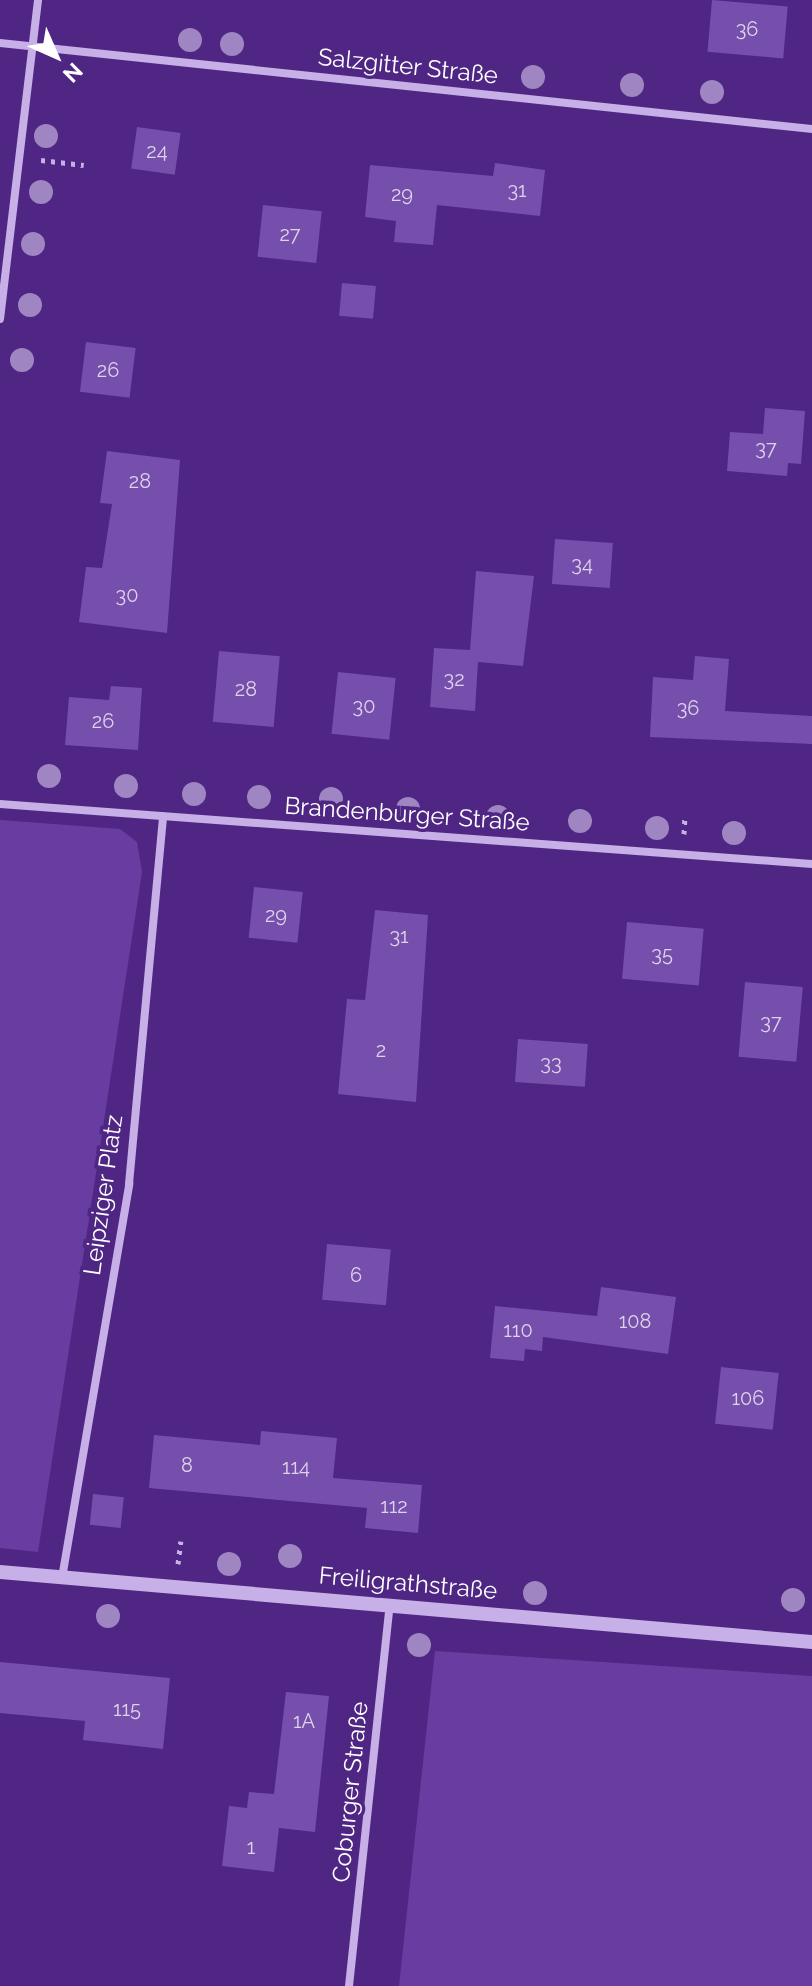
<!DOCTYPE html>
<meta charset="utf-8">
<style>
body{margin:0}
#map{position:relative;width:812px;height:1986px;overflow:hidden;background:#4f2683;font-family:Raleway,sans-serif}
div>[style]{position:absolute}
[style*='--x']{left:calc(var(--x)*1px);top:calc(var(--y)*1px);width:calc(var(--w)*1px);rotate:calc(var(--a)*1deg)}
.green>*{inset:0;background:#683da2}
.building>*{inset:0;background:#764eab;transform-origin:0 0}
.path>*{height:5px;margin-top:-2.5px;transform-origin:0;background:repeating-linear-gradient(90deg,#c7afe7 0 4px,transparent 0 10px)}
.minor>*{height:8px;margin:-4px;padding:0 4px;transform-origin:4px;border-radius:4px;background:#c7afe7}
.tertiary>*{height:14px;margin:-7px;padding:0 7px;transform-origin:7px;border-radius:7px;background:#c7afe7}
.trees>*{width:24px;height:24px;margin:-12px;border-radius:50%;background:#9f85c2}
span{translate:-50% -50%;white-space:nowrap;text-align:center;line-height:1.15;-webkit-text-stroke:7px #4f2683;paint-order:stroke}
.number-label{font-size:20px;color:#ddd3ea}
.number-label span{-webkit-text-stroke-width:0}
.street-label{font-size:24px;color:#fff}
.north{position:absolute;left:16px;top:16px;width:80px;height:80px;-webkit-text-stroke:6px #4f2683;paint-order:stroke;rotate:135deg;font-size:22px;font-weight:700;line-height:32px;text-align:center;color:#fff}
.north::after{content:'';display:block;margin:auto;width:28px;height:36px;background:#fff;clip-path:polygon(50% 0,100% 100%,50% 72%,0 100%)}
</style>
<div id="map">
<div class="green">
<div style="clip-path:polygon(0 820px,120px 829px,137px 842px,142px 872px,38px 1552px,0 1548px)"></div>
<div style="clip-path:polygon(435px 1651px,812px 1676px,812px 1986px,399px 1986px)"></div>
</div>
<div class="building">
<div style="left:712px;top:0;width:76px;height:52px;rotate:5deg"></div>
<div style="left:137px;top:127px;width:44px;height:42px;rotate:8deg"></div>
<div style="clip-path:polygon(495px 163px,545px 170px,540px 216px,437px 205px,433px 245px,394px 242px,396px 221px,365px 217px,370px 165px,493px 176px)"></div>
<div style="left:263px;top:205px;width:59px;height:52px;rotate:6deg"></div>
<div style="left:342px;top:283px;width:34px;height:33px;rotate:5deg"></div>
<div style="left:86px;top:342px;width:50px;height:50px;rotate:7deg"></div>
<div style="clip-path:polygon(765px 408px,805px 411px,801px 464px,788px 463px,787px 476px,727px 471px,730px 432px,763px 434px)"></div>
<div style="clip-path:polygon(107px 451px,180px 460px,167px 633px,79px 622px,86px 567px,102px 568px,112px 504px,100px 503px)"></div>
<div style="left:555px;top:539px;width:58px;height:45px;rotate:4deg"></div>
<div style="clip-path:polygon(476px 571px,534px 576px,523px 666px,478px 662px,475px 711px,430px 707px,434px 648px,470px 650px)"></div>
<div style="left:219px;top:651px;width:61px;height:71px;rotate:5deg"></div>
<div style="clip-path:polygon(695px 656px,729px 659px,725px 711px,812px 716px,812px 744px,650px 737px,653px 677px,693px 680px)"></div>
<div style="left:338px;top:672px;width:58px;height:62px;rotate:6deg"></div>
<div style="clip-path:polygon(111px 686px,142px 688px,138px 750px,65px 745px,69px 697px,109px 700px)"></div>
<div style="left:254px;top:887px;width:49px;height:51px;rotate:6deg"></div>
<div style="clip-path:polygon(375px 910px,428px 915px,416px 1102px,338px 1094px,347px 999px,365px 1000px)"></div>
<div style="left:627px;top:922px;width:77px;height:57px;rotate:5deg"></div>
<div style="left:745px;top:982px;width:58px;height:75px;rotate:5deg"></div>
<div style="left:518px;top:1039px;width:70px;height:43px;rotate:4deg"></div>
<div style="left:327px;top:1244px;width:64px;height:56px;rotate:5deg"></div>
<div style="clip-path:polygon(601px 1287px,676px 1297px,668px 1354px,543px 1337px,542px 1351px,525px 1349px,524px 1361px,490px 1358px,495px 1306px,597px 1316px)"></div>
<div style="left:721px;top:1367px;width:58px;height:57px;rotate:6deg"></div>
<div style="clip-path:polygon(261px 1431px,337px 1438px,333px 1478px,422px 1485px,418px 1533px,365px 1528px,367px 1508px,149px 1488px,154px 1435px,260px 1445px)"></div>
<div style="left:93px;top:1494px;width:31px;height:31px;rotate:6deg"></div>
<div style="clip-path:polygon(0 1662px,170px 1678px,163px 1749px,83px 1740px,85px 1721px,0 1713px)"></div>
<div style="clip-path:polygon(286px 1692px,329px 1696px,315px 1832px,279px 1828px,274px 1872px,222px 1866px,229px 1806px,247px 1808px,249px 1792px,274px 1794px)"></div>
</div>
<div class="path">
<div style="--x:41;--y:160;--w:43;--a:6.6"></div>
<div style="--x:684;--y:834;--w:19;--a:-87"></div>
<div style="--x:178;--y:1564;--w:23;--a:-83"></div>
</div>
<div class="minor">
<div style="--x:0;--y:43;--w:817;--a:6.05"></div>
<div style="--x:0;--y:319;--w:321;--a:-83.2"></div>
<div style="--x:0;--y:804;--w:814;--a:4.23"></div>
<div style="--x:62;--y:1578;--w:400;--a:-80.3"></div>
<div style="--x:129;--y:1184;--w:369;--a:-84.7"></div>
<div style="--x:349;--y:1986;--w:385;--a:-83.9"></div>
</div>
<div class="tertiary">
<div style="--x:0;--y:1572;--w:815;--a:4.93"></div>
</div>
<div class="trees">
<div style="left:190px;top:40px"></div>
<div style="left:232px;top:44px"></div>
<div style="left:533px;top:77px"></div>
<div style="left:632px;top:85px"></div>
<div style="left:712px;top:92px"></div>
<div style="left:46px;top:136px"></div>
<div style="left:41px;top:192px"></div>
<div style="left:33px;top:244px"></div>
<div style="left:30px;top:305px"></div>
<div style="left:22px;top:360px"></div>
<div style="left:49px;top:776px"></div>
<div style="left:126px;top:786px"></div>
<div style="left:194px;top:794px"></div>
<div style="left:259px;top:797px"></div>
<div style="left:331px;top:799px"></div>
<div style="left:408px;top:809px"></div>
<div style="left:498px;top:817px"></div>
<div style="left:580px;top:821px"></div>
<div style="left:657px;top:828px"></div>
<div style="left:734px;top:833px"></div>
<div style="left:290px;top:1556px"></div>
<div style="left:229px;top:1564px"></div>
<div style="left:535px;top:1593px"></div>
<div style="left:793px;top:1600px"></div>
<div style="left:108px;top:1616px"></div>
<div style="left:419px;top:1645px"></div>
</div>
<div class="number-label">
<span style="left:747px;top:29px">36</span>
<span style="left:157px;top:151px">24</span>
<span style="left:517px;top:190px">31</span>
<span style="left:402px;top:194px">29</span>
<span style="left:290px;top:234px">27</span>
<span style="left:108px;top:370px">26</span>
<span style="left:766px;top:448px">37</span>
<span style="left:140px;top:481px">28</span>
<span style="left:582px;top:564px">34</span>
<span style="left:127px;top:595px">30</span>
<span style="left:454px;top:679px">32</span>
<span style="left:246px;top:689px">28</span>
<span style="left:364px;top:706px">30</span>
<span style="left:688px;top:708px">36</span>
<span style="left:103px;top:721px">26</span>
<span style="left:276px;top:915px">29</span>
<span style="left:399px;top:936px">31</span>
<span style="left:662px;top:954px">35</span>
<span style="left:771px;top:1022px">37</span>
<span style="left:381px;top:1050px">2</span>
<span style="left:551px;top:1063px">33</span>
<span style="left:356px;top:1275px">6</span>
<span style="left:635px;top:1321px">108</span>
<span style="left:518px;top:1330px">110</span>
<span style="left:748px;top:1398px">106</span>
<span style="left:187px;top:1465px">8</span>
<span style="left:296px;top:1467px">114</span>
<span style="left:394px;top:1506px">112</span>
<span style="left:127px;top:1709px">115</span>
<span style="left:304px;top:1721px">1A</span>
<span style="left:251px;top:1847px">1</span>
</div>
<div class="street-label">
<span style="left:408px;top:66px;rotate:6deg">Salzgitter Straße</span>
<span style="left:407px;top:814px;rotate:4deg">Brandenburger Straße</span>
<span style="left:103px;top:1195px;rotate:-82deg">Leipziger Platz</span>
<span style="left:408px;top:1583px;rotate:5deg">Freiligrathstraße</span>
<span style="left:350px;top:1792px;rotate:-84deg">Coburger Straße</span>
</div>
<div class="north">N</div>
</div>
